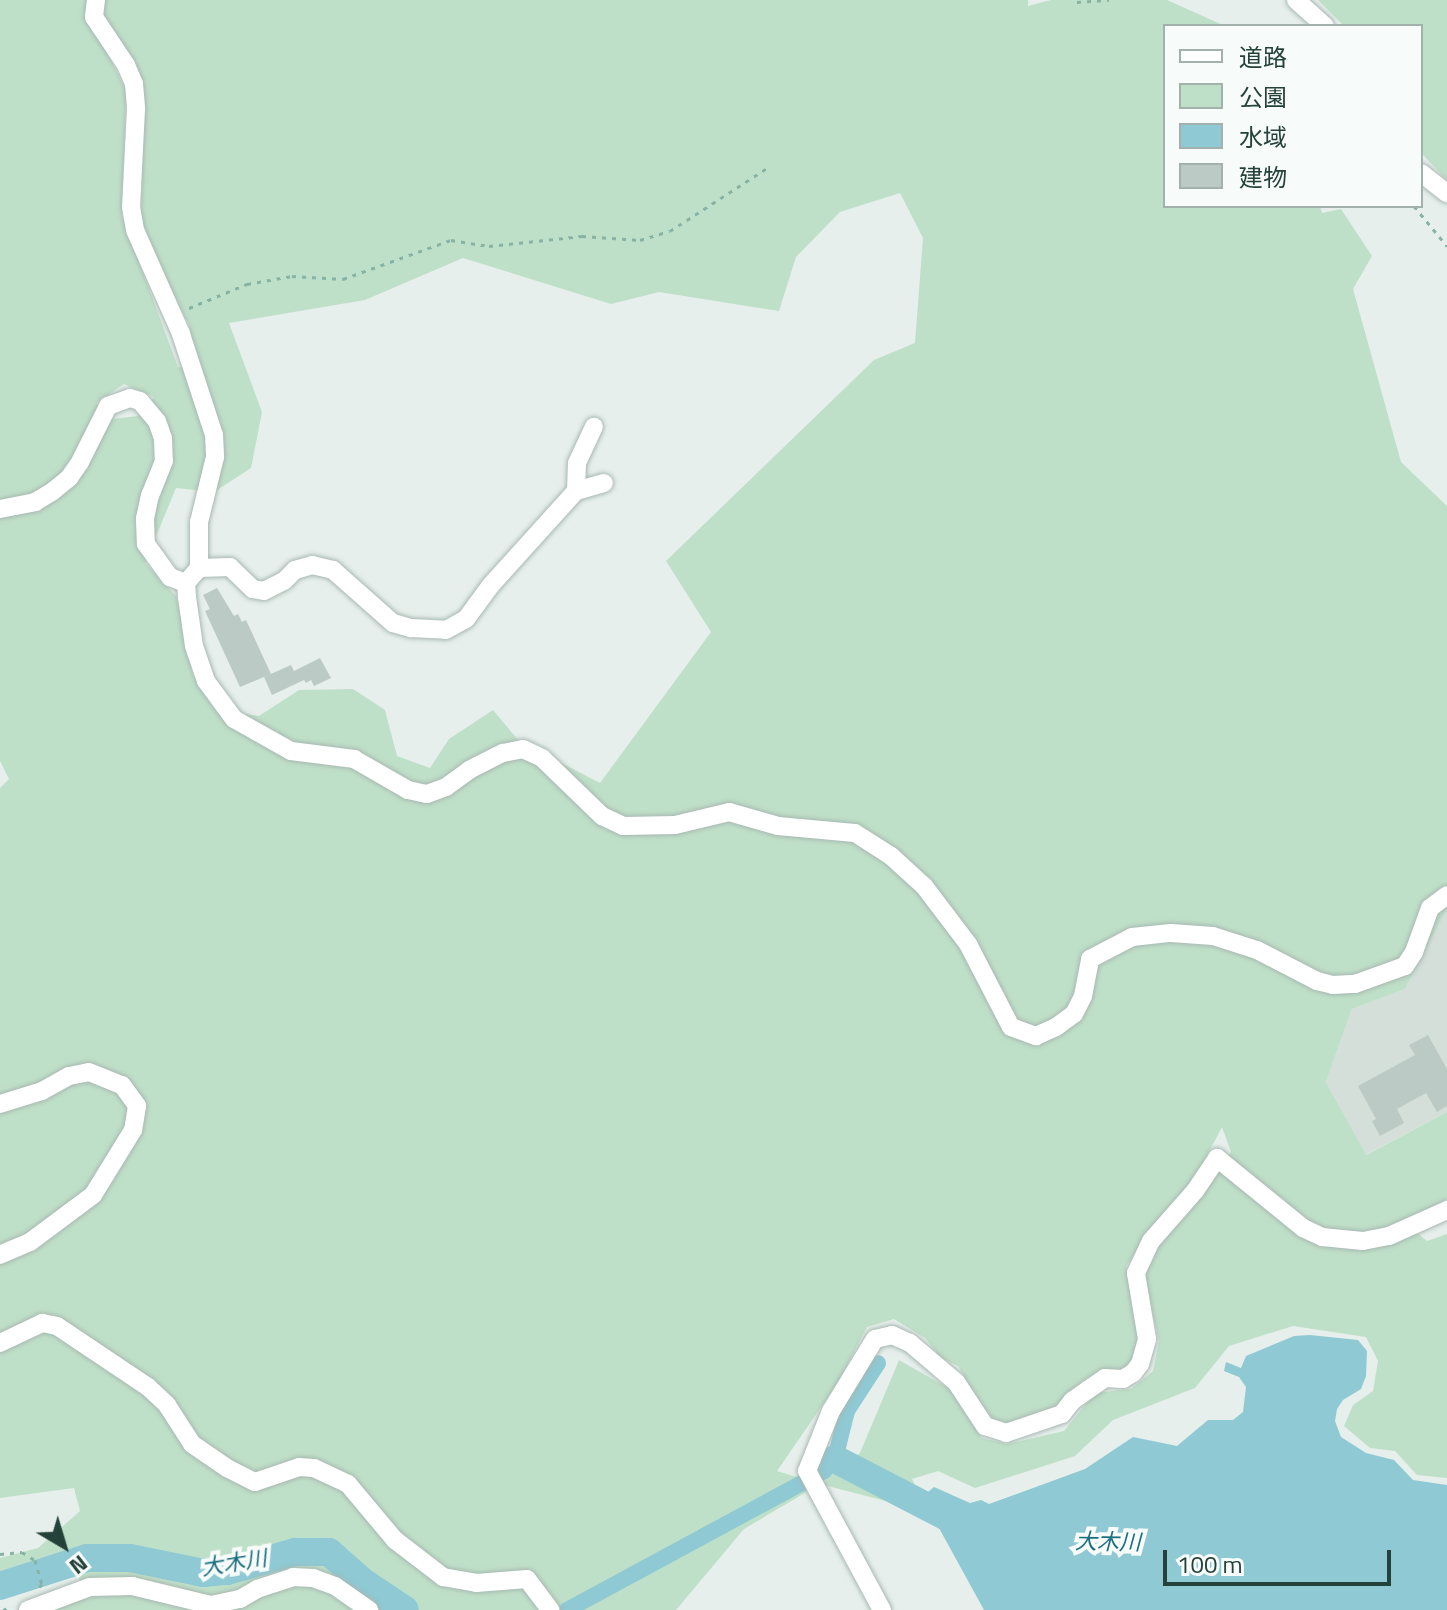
<!DOCTYPE html>
<meta charset="utf-8">
<style>
body{margin:0}
#map{position:relative;width:1447px;height:1610px;overflow:hidden;background:#e6efeb;font-family:"Titillium Web","Noto Sans JP",sans-serif}
div>[style]{position:absolute}
[style*='--x']{left:calc(var(--x)*1px);top:calc(var(--y)*1px);width:calc(var(--w)*1px);rotate:calc(var(--a)*1deg)}
.built>*{inset:0;background:#d4dfda}
.green>*{inset:0;background:#bfe0c8}
.water>*{inset:0;background:#8ec9d4}
.canal>*{height:16px;margin:-8px;padding:0 8px;transform-origin:8px;border-radius:8px;background:#8ec9d4}
.river>*{height:28px;margin:-14px;padding:0 14px;transform-origin:14px;border-radius:14px;background:#8ec9d4}
.building>*{inset:0;background:#bbcac4}
.path>*{height:3px;margin-top:-1.5px;transform-origin:0;background:repeating-linear-gradient(90deg,#86b3a5 0 4px,transparent 0 10px)}
.roads{filter:drop-shadow(0 0 2px #a8b8b2) drop-shadow(0 0 2px #a8b8b2)}
.minor>*{height:18px;margin:-9px;padding:0 9px;transform-origin:9px;border-radius:9px;background:#fff}
span{translate:-50% -50%;white-space:nowrap;text-align:center;line-height:1.15;-webkit-text-stroke:8px #f7fbf9;paint-order:stroke}
.water-label{font-size:22px;color:#1c6f80;font-style:italic}
.legend{position:absolute;left:1163px;top:24px;width:260px;height:184px;box-sizing:border-box;background:#f7fbf9;border:2px solid #a3b1ad;margin:0;padding:10px 14px;list-style:none;font-size:24px;color:#24423a}
.legend li{display:flex;align-items:center;gap:16px;height:40px}
.legend b{width:40px;border:2px solid #a3b1ad}
.north{position:absolute;left:24px;top:1506px;width:80px;height:80px;-webkit-text-stroke:6px #f7fbf9;paint-order:stroke;rotate:142deg;font-size:22px;font-weight:700;line-height:32px;text-align:center;color:#24423a}
.north::after{content:'';display:block;margin:auto;width:28px;height:36px;background:#24423a;clip-path:polygon(50% 0,100% 100%,50% 72%,0 100%)}
.scale{position:absolute;left:1163px;top:1550px;width:228px;height:36px;box-sizing:border-box;border:4px solid #24423a;border-top:0;padding-left:10px;font-size:24px;line-height:28px;white-space:nowrap;color:#24423a;-webkit-text-stroke:6px #f7fbf9;paint-order:stroke}
</style>
<div id="map">
<div class="built">
<div style="clip-path:polygon(1447px 909px,1447px 1112px,1365px 1155px,1326px 1082px,1352px 1009px,1405px 989px)"></div>
</div>
<div class="green">
<div style="clip-path:polygon(evenodd,0 0,1028px 0,1028px 6px,1051px 0,1167px 0,1225px 26px,1165px 26px,1165px 206px,1320px 206px,1322px 213px,1341px 209px,1372px 256px,1353px 289px,1401px 462px,1447px 506px,1447px 909px,1405px 989px,1352px 1009px,1326px 1082px,1366px 1155px,1447px 1112px,1447px 1199px,1403px 1222px,1427px 1241px,1447px 1234px,1447px 1478px,1417px 1475px,1395px 1451px,1370px 1448px,1344px 1426px,1353px 1405px,1373px 1391px,1378px 1361px,1366px 1337px,1293px 1326px,1229px 1346px,1195px 1388px,1113px 1420px,1075px 1456px,975px 1488px,938px 1471px,912px 1479px,928px 1512px,820px 1484px,744px 1529px,676px 1610px,42px 1610px,88px 1591px,62px 1555px,0 1580px,0 1558px,38px 1548px,80px 1511px,74px 1488px,0 1498px,0 788px,9px 779px,0 761px,0 0,107px 52px,124px 53px,144px 90px,141px 225px,154px 260px,189px 324px,198px 369px,178px 367px,122px 216px,126px 91px,107px 52px,0 0,900px 193px,923px 238px,915px 343px,874px 360px,666px 561px,711px 632px,600px 783px,519px 741px,493px 710px,449px 739px,430px 768px,397px 756px,385px 710px,353px 689px,299px 690px,259px 716px,216px 710px,193px 676px,176px 596px,145px 563px,176px 488px,214px 492px,251px 468px,262px 412px,229px 323px,365px 300px,463px 258px,611px 304px,659px 292px,779px 311px,796px 257px,840px 212px,900px 193px,0 0,124px 384px,154px 397px,138px 416px,112px 419px,96px 403px,124px 384px,0 0,1222px 1127px,1231px 1152px,1207px 1188px,1162px 1240px,1144px 1274px,1159px 1341px,1153px 1371px,1131px 1389px,1095px 1393px,1064px 1431px,1007px 1444px,982px 1438px,950px 1389px,899px 1360px,860px 1453px,820px 1484px,777px 1471px,837px 1384px,867px 1327px,894px 1319px,925px 1338px,940px 1357px,958px 1366px,984px 1410px,997px 1423px,1023px 1422px,1056px 1407px,1081px 1382px,1100px 1370px,1122px 1370px,1133px 1360px,1138px 1339px,1126px 1266px,1200px 1169px,1222px 1127px)"></div>
<div style="clip-path:polygon(1318px 0,1447px 0,1447px 180px,1421px 153px,1421px 26px,1344px 26px)"></div>
</div>
<div class="water">
<div style="clip-path:polygon(1310px 1335px,1358px 1340px,1367px 1351px,1366px 1376px,1361px 1389px,1343px 1400px,1337px 1409px,1335px 1421px,1341px 1437px,1366px 1453px,1394px 1460px,1413px 1480px,1447px 1485px,1447px 1610px,984px 1610px,922px 1497px,934px 1487px,970px 1503px,981px 1500px,989px 1504px,1085px 1469px,1133px 1437px,1177px 1446px,1208px 1420px,1233px 1420px,1243px 1412px,1246px 1387px,1239px 1377px,1224px 1371px,1226px 1362px,1241px 1368px,1246px 1356px,1294px 1336px)"></div>
</div>
<div class="canal">
<div style="--x:567;--y:1610;--w:292;--a:-28.4"></div>
<div style="--x:824;--y:1471;--w:16;--a:-47"></div>
<div style="--x:835;--y:1459;--w:49;--a:-76"></div>
<div style="--x:847;--y:1411;--w:57;--a:-57.1"></div>
</div>
<div class="river">
<div style="--x:835;--y:1459;--w:145;--a:27.4"></div>
<div style="--x:0;--y:1586;--w:91;--a:-17.8"></div>
<div style="--x:87;--y:1558;--w:43;--a:0"></div>
<div style="--x:130;--y:1558;--w:75;--a:11.6"></div>
<div style="--x:203;--y:1573;--w:24;--a:-5"></div>
<div style="--x:227;--y:1571;--w:71;--a:-15.6"></div>
<div style="--x:295;--y:1552;--w:34;--a:0"></div>
<div style="--x:329;--y:1552;--w:45;--a:41.4"></div>
<div style="--x:363;--y:1582;--w:50;--a:33.7"></div>
</div>
<div class="building">
<div style="clip-path:polygon(217px 588px,234px 616px,238px 614px,242px 622px,246px 620px,271px 674px,240px 687px,205px 611px,210px 609px,203px 595px)"></div>
<div style="clip-path:polygon(320px 658px,331px 678px,314px 686px,311px 680px,306px 683px,304px 680px,272px 695px,264px 677px,291px 665px,294px 671px)"></div>
<div style="clip-path:polygon(1428px 1035px,1447px 1069px,1447px 1106px,1437px 1112px,1426px 1093px,1397px 1109px,1404px 1123px,1380px 1136px,1372px 1121px,1376px 1119px,1358px 1086px,1415px 1055px,1409px 1045px)"></div>
</div>
<div class="path">
<div style="--x:1077;--y:2;--w:32;--a:-4"></div>
<div style="--x:1414;--y:206;--w:52;--a:50.5"></div>
<div style="--x:189;--y:308;--w:63;--a:-22.5"></div>
<div style="--x:247;--y:284;--w:46;--a:-10.1"></div>
<div style="--x:292;--y:276;--w:51;--a:3.4"></div>
<div style="--x:343;--y:279;--w:115;--a:-19.9"></div>
<div style="--x:451;--y:240;--w:38;--a:9"></div>
<div style="--x:489;--y:246;--w:94;--a:-6.1"></div>
<div style="--x:582;--y:236;--w:58;--a:3.9"></div>
<div style="--x:640;--y:240;--w:31;--a:-17"></div>
<div style="--x:670;--y:231;--w:119;--a:-33"></div>
<div style="--x:0;--y:1554;--w:22;--a:-5"></div>
<div style="--x:22;--y:1552;--w:15;--a:32"></div>
<div style="--x:35;--y:1560;--w:25;--a:74"></div>
<div style="--x:42;--y:1584;--w:6;--a:129"></div>
<div style="--x:3;--y:1610;--w:10;--a:-24"></div>
</div>
<div class="roads">
<div class="minor">
<div style="--x:96;--y:0;--w:17;--a:97"></div>
<div style="--x:94;--y:17;--w:58;--a:56.3"></div>
<div style="--x:126;--y:65;--w:21;--a:67"></div>
<div style="--x:134;--y:84;--w:25;--a:85"></div>
<div style="--x:136;--y:109;--w:98;--a:92.9"></div>
<div style="--x:131;--y:207;--w:23;--a:80"></div>
<div style="--x:135;--y:230;--w:114;--a:66.1"></div>
<div style="--x:181;--y:334;--w:106;--a:71.9"></div>
<div style="--x:214;--y:435;--w:22;--a:87"></div>
<div style="--x:215;--y:457;--w:67;--a:103.8"></div>
<div style="--x:199;--y:522;--w:46;--a:90"></div>
<div style="--x:199;--y:568;--w:20;--a:131"></div>
<div style="--x:186;--y:583;--w:14;--a:86"></div>
<div style="--x:187;--y:597;--w:49;--a:81.9"></div>
<div style="--x:194;--y:646;--w:37;--a:71"></div>
<div style="--x:206;--y:681;--w:47;--a:53.6"></div>
<div style="--x:234;--y:719;--w:65;--a:29.3"></div>
<div style="--x:291;--y:751;--w:64;--a:7.2"></div>
<div style="--x:354;--y:759;--w:62;--a:29.9"></div>
<div style="--x:408;--y:790;--w:19;--a:12"></div>
<div style="--x:427;--y:794;--w:20;--a:-20"></div>
<div style="--x:446;--y:787;--w:29;--a:-36"></div>
<div style="--x:469;--y:770;--w:38;--a:-27"></div>
<div style="--x:503;--y:753;--w:20;--a:-11"></div>
<div style="--x:523;--y:749;--w:21;--a:25"></div>
<div style="--x:542;--y:758;--w:83;--a:44"></div>
<div style="--x:602;--y:816;--w:23;--a:25"></div>
<div style="--x:623;--y:826;--w:52;--a:-1.1"></div>
<div style="--x:675;--y:825;--w:56;--a:-13.5"></div>
<div style="--x:729;--y:812;--w:51;--a:15.9"></div>
<div style="--x:778;--y:826;--w:77;--a:5.2"></div>
<div style="--x:855;--y:833;--w:43;--a:32.6"></div>
<div style="--x:891;--y:856;--w:45;--a:42.3"></div>
<div style="--x:924;--y:886;--w:73;--a:52.8"></div>
<div style="--x:968;--y:944;--w:93;--a:62.6"></div>
<div style="--x:1011;--y:1027;--w:27;--a:20"></div>
<div style="--x:1036;--y:1036;--w:22;--a:-24"></div>
<div style="--x:1056;--y:1027;--w:22;--a:-36"></div>
<div style="--x:1074;--y:1014;--w:20;--a:-63"></div>
<div style="--x:1083;--y:996;--w:38;--a:-79"></div>
<div style="--x:1090;--y:959;--w:47;--a:-27.6"></div>
<div style="--x:1132;--y:937;--w:39;--a:-6"></div>
<div style="--x:1171;--y:933;--w:42;--a:4.1"></div>
<div style="--x:1213;--y:936;--w:46;--a:17.7"></div>
<div style="--x:1257;--y:950;--w:68;--a:27.3"></div>
<div style="--x:1317;--y:981;--w:16;--a:14"></div>
<div style="--x:1333;--y:985;--w:22;--a:-3"></div>
<div style="--x:1355;--y:984;--w:53;--a:-19.8"></div>
<div style="--x:1405;--y:966;--w:17;--a:-57"></div>
<div style="--x:1414;--y:952;--w:47;--a:-70"></div>
<div style="--x:1430;--y:908;--w:21;--a:-37"></div>
<div style="--x:1296;--y:0;--w:39;--a:42"></div>
<div style="--x:1421;--y:173;--w:33;--a:38"></div>
<div style="--x:576;--y:491;--w:29;--a:-16"></div>
<div style="--x:0;--y:509;--w:36;--a:-11"></div>
<div style="--x:35;--y:502;--w:21;--a:-31"></div>
<div style="--x:53;--y:491;--w:21;--a:-39"></div>
<div style="--x:69;--y:478;--w:19;--a:-55"></div>
<div style="--x:80;--y:462;--w:63;--a:-63.4"></div>
<div style="--x:108;--y:406;--w:23;--a:-20"></div>
<div style="--x:130;--y:398;--w:10;--a:17"></div>
<div style="--x:140;--y:401;--w:26;--a:50"></div>
<div style="--x:157;--y:421;--w:18;--a:71"></div>
<div style="--x:163;--y:438;--w:23;--a:88"></div>
<div style="--x:164;--y:461;--w:37;--a:112"></div>
<div style="--x:150;--y:495;--w:25;--a:102"></div>
<div style="--x:145;--y:519;--w:25;--a:88"></div>
<div style="--x:146;--y:544;--w:41;--a:54"></div>
<div style="--x:170;--y:577;--w:17;--a:21"></div>
<div style="--x:199;--y:568;--w:31;--a:-2"></div>
<div style="--x:230;--y:567;--w:32;--a:44"></div>
<div style="--x:253;--y:589;--w:11;--a:10"></div>
<div style="--x:264;--y:591;--w:22;--a:-27"></div>
<div style="--x:284;--y:581;--w:16;--a:-45"></div>
<div style="--x:295;--y:570;--w:18;--a:-16"></div>
<div style="--x:312;--y:565;--w:22;--a:13"></div>
<div style="--x:333;--y:570;--w:80;--a:41.5"></div>
<div style="--x:393;--y:623;--w:19;--a:16"></div>
<div style="--x:411;--y:628;--w:35;--a:3"></div>
<div style="--x:446;--y:630;--w:23;--a:-29"></div>
<div style="--x:466;--y:619;--w:42;--a:-53.7"></div>
<div style="--x:491;--y:585;--w:127;--a:-47.9"></div>
<div style="--x:576;--y:491;--w:28;--a:-88"></div>
<div style="--x:577;--y:463;--w:40;--a:-65"></div>
<div style="--x:0;--y:1104;--w:44;--a:-17.2"></div>
<div style="--x:42;--y:1091;--w:31;--a:-29"></div>
<div style="--x:69;--y:1076;--w:20;--a:-11"></div>
<div style="--x:89;--y:1072;--w:35;--a:22"></div>
<div style="--x:122;--y:1085;--w:26;--a:54"></div>
<div style="--x:137;--y:1106;--w:24;--a:99"></div>
<div style="--x:133;--y:1130;--w:76;--a:121.6"></div>
<div style="--x:93;--y:1195;--w:79;--a:143.3"></div>
<div style="--x:30;--y:1242;--w:33;--a:157"></div>
<div style="--x:0;--y:1343;--w:47;--a:-25.5"></div>
<div style="--x:42;--y:1323;--w:15;--a:11"></div>
<div style="--x:57;--y:1326;--w:110;--a:33.8"></div>
<div style="--x:148;--y:1387;--w:26;--a:43"></div>
<div style="--x:167;--y:1405;--w:46;--a:57.3"></div>
<div style="--x:192;--y:1444;--w:42;--a:34.4"></div>
<div style="--x:227;--y:1468;--w:31;--a:27"></div>
<div style="--x:255;--y:1482;--w:46;--a:-18.8"></div>
<div style="--x:299;--y:1467;--w:15;--a:4"></div>
<div style="--x:314;--y:1468;--w:38;--a:25"></div>
<div style="--x:348;--y:1484;--w:73;--a:50"></div>
<div style="--x:395;--y:1540;--w:61;--a:37.6"></div>
<div style="--x:443;--y:1577;--w:34;--a:10"></div>
<div style="--x:476;--y:1583;--w:51;--a:-4.5"></div>
<div style="--x:527;--y:1579;--w:39;--a:53"></div>
<div style="--x:28;--y:1610;--w:66;--a:-20.4"></div>
<div style="--x:90;--y:1587;--w:42;--a:-1.4"></div>
<div style="--x:132;--y:1586;--w:81;--a:13.5"></div>
<div style="--x:211;--y:1605;--w:30;--a:-12"></div>
<div style="--x:240;--y:1599;--w:20;--a:-30"></div>
<div style="--x:257;--y:1589;--w:38;--a:-18"></div>
<div style="--x:293;--y:1577;--w:20;--a:3"></div>
<div style="--x:313;--y:1578;--w:23;--a:20"></div>
<div style="--x:335;--y:1586;--w:42;--a:35.2"></div>
<div style="--x:882;--y:1610;--w:158;--a:-118.3"></div>
<div style="--x:807;--y:1471;--w:65;--a:-68.2"></div>
<div style="--x:831;--y:1411;--w:84;--a:-58.6"></div>
<div style="--x:875;--y:1339;--w:17;--a:-13"></div>
<div style="--x:892;--y:1335;--w:20;--a:24"></div>
<div style="--x:910;--y:1343;--w:60;--a:40.3"></div>
<div style="--x:956;--y:1382;--w:53;--a:56.6"></div>
<div style="--x:985;--y:1426;--w:22;--a:18"></div>
<div style="--x:1006;--y:1433;--w:59;--a:-18.7"></div>
<div style="--x:1062;--y:1414;--w:16;--a:-52"></div>
<div style="--x:1072;--y:1401;--w:40;--a:-34.9"></div>
<div style="--x:1105;--y:1378;--w:18;--a:3"></div>
<div style="--x:1123;--y:1379;--w:12;--a:-31"></div>
<div style="--x:1133;--y:1373;--w:11;--a:-52"></div>
<div style="--x:1140;--y:1364;--w:26;--a:-74"></div>
<div style="--x:1147;--y:1339;--w:67;--a:-99.5"></div>
<div style="--x:1136;--y:1273;--w:35;--a:-65"></div>
<div style="--x:1151;--y:1241;--w:67;--a:-48.7"></div>
<div style="--x:1195;--y:1191;--w:40;--a:-56"></div>
<div style="--x:1217;--y:1158;--w:111;--a:39.1"></div>
<div style="--x:1303;--y:1228;--w:21;--a:25"></div>
<div style="--x:1322;--y:1237;--w:41;--a:5.6"></div>
<div style="--x:1363;--y:1241;--w:26;--a:-11"></div>
<div style="--x:1389;--y:1236;--w:64;--a:-24.1"></div>
</div>
</div>
<div class="water-label">
<span style="left:1108px;top:1542px;rotate:1deg">大木川</span>
<span style="left:234px;top:1563px;rotate:-9deg">大木川</span>
</div>
<ul class="legend">
<li><b style="height:10px;background:#fff"></b>道路</li>
<li><b style="height:22px;background:#bfe0c8"></b>公園</li>
<li><b style="height:22px;background:#8ec9d4"></b>水域</li>
<li><b style="height:22px;background:#bbcac4"></b>建物</li>
</ul>
<div class="north">N</div>
<div class="scale">100 m</div>
</div>
